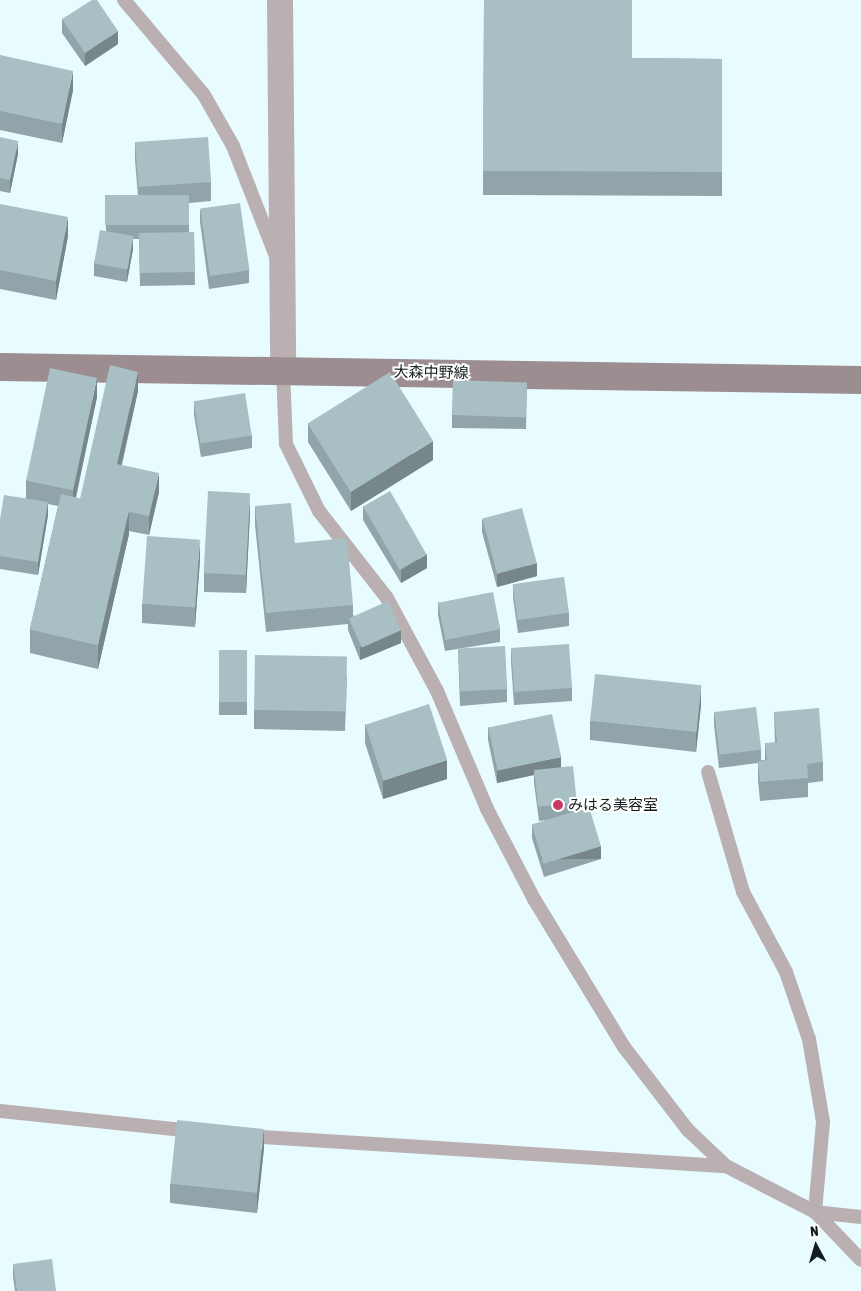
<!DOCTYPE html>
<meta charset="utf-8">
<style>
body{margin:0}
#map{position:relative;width:861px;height:1291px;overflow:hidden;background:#e8fbff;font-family:"Asap Condensed","Noto Sans JP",sans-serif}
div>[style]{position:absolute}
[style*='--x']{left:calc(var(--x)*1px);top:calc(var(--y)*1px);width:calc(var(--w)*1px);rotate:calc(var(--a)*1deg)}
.service>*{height:14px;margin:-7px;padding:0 7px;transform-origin:7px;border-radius:7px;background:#bab0b1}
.minor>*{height:26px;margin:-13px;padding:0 13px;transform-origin:13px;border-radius:13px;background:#bab0b1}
.secondary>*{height:28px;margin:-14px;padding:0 14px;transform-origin:14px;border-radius:14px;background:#9c8d90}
.wall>*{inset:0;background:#90a4a9;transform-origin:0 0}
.shaded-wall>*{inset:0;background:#768689;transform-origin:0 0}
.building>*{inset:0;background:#a8bfc4;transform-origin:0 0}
.dots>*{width:14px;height:14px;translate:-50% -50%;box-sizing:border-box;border:2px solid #fff;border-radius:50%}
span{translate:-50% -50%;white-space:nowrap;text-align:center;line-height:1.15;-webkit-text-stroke:4px #fff;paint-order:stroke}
.street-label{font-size:15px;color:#121b1d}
.poi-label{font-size:15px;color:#121b1d}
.left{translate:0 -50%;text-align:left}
.north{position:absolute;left:791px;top:1221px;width:50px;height:50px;-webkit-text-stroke:4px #fff;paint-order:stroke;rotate:354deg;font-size:14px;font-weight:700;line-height:20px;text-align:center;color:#121b1d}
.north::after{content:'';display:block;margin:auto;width:18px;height:22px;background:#121b1d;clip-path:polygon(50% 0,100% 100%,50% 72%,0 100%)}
</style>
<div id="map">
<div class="service">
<div style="--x:124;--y:0;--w:124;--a:49.9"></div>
<div style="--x:204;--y:95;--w:59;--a:60.4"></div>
<div style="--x:233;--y:146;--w:116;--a:68.7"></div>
<div style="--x:283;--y:370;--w:74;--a:87.7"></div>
<div style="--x:286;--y:444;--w:75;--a:63.8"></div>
<div style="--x:319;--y:511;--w:110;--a:52"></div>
<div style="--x:387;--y:598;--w:106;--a:61.7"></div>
<div style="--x:437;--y:691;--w:128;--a:67"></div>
<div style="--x:487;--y:809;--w:102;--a:62.4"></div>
<div style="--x:534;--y:899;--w:173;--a:58.7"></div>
<div style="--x:624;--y:1047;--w:105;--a:52.4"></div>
<div style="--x:688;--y:1130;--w:52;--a:43.5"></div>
<div style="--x:726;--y:1166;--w:100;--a:27.3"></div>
<div style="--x:815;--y:1212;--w:66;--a:46.2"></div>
<div style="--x:708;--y:772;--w:125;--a:73.7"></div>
<div style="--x:743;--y:892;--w:91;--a:61.7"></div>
<div style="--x:786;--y:972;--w:71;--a:71.1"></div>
<div style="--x:809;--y:1039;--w:84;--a:80.4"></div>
<div style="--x:823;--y:1122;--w:90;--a:95.1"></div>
<div style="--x:815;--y:1212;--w:46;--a:6.2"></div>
<div style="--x:0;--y:1111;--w:194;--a:5.9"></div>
<div style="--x:247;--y:1136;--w:480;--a:3.6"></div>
</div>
<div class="minor">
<div style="--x:280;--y:0;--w:370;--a:89.5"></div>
</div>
<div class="secondary">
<div style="--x:0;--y:367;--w:861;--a:0.87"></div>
</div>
<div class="wall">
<div style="clip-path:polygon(484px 0,632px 58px,722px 59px,722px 196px,483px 195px)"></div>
<div style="clip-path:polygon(62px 19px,118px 44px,85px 66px,62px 33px)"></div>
<div style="clip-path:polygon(0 55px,73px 90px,62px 143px,0 130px)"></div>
<div style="clip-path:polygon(0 137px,18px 154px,10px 193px,0 191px)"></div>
<div style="clip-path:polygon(135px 142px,211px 182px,211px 201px,189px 203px,189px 232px,194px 232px,195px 285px,140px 286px,139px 239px,133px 239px,133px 249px,127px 282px,94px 276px,94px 263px,106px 231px,105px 197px,138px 196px,135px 160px)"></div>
<div style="clip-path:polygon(0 204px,68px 236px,56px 300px,0 289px)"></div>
<div style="clip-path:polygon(200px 209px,249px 270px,249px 283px,209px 289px,200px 222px)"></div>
<div style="clip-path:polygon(527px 382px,526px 429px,452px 428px,452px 415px)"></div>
<div style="clip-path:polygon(138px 391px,122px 465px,159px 492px,149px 535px,129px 531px,129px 534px,98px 669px,30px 653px,30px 629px,58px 506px,48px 504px,48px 515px,38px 575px,0 569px,0 520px,26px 498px,26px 480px,97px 397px,76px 498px,80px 499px)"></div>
<div style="clip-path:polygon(194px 402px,252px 435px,252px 448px,201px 457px,194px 415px)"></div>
<div style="clip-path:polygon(308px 423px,433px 460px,351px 511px,308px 442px)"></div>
<div style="clip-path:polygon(255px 506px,295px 543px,353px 605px,353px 615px,401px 643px,360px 660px,348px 630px,348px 624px,266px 632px,255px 525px)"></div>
<div style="clip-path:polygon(363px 506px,427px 568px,401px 583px,363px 520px)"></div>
<div style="clip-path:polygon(250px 512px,246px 593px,204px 592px,204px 573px)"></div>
<div style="clip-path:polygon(482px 519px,537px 576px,497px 587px,482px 532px)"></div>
<div style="clip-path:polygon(200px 559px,195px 627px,142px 623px,142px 604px)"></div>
<div style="clip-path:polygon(513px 585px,569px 613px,569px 626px,518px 633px,513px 598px)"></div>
<div style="clip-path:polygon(438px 602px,500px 629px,500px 642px,445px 651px,438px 615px)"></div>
<div style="clip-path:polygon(458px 649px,507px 689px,507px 702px,460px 706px)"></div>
<div style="clip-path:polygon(511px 649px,572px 688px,572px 701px,514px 705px,511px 662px)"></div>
<div style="left:219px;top:650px;width:28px;height:65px"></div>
<div style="clip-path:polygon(347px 676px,345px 731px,254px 729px,254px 710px)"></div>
<div style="clip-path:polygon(701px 705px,696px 752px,590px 740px,590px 721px)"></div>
<div style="clip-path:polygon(714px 712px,761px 750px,761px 760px,765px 760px,765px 743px,775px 743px,774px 712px,823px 762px,823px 781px,808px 783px,808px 797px,760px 801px,758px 780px,758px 763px,719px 768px,714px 725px)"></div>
<div style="clip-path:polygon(365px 724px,447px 779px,383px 799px,365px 743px)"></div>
<div style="clip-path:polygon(488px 727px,561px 767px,577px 803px,577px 810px,601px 859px,544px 877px,532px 838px,532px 825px,547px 820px,539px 821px,534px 783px,534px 775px,497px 783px,488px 740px)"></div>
<div style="clip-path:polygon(264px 1148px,257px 1213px,170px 1203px,170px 1184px)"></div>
<div style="clip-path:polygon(13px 1264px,56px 1291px,15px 1291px,13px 1277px)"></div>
</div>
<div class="shaded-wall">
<div style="clip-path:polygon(118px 31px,118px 44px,85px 66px,85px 53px)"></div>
<div style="clip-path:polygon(73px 71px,73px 90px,62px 143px,62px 124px)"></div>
<div style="clip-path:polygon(18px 141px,18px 154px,10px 193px,10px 180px)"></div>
<div style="clip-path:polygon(68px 217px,68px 236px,56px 300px,56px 281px)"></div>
<div style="clip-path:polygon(133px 236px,133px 249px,127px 282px,127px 269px)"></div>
<div style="clip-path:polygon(138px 372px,138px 391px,117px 483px,117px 464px)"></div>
<div style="clip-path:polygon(97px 378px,97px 397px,73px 509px,73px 490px)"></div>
<div style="clip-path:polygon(433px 441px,433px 460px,351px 511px,351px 492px)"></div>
<div style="clip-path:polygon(159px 473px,159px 492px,149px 535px,149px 516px)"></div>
<div style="clip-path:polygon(250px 493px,250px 512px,246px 593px,246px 574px)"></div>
<div style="clip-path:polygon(48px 502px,48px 515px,38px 575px,38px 562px)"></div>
<div style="clip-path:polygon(129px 510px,129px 534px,98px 669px,98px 645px)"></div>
<div style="clip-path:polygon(200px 540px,200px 559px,195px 627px,195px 608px)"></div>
<div style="clip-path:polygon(427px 554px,427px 568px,401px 583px,401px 570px)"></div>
<div style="clip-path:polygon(537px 563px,537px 576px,497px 587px,497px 574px)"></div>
<div style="clip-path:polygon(401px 630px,401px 643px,360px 660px,360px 647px)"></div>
<div style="clip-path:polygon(701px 686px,701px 705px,696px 752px,696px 733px)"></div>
<div style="clip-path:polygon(561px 757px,561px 770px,534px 770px,534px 775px,497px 783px,497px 770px)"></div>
<div style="clip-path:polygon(447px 760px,447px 779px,383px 799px,383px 780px)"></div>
<div style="left:601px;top:846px;width:13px;height:60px;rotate:90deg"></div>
<div style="clip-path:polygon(264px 1129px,264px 1148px,257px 1213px,257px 1194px)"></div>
</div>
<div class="building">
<div style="clip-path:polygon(92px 0,97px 0,118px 31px,85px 53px,62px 19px)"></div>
<div style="clip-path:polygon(484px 0,632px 0,632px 58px,722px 59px,722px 172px,483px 171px)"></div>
<div style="clip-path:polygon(0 55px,73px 71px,62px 124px,0 111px)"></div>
<div style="clip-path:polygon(0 137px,18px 141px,10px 180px,0 178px)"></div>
<div style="left:208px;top:137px;width:45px;height:73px;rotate:86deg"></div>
<div style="left:189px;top:195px;width:30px;height:84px;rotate:90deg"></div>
<div style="left:240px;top:203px;width:68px;height:40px;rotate:82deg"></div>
<div style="clip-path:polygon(0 204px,68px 217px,56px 281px,0 270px)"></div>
<div style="left:100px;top:230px;width:34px;height:34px;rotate:10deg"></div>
<div style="left:194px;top:232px;width:40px;height:55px;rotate:89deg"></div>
<div style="clip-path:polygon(110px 365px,138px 372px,117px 464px,159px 473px,149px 516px,129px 512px,129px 510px,80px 499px)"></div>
<div style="left:50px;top:368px;width:48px;height:115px;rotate:12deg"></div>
<div style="left:390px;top:372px;width:81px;height:97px;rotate:58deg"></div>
<div style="left:453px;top:380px;width:74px;height:35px;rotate:2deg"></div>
<div style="left:245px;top:393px;width:43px;height:52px;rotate:81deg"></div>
<div style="left:208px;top:491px;width:42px;height:82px;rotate:3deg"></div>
<div style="left:390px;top:491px;width:73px;height:31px;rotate:60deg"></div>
<div style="left:61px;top:494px;width:70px;height:139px;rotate:13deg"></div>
<div style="clip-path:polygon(4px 495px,48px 502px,38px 562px,0 556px,0 520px)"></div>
<div style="clip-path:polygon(291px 503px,295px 543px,347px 538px,353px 605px,266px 613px,255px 506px)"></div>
<div style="left:522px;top:508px;width:57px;height:41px;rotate:75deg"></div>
<div style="left:147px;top:536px;width:53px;height:68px;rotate:4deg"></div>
<div style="left:564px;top:577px;width:36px;height:52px;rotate:82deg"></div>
<div style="left:493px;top:592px;width:38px;height:56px;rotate:79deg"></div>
<div style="left:388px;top:601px;width:32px;height:43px;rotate:66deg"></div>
<div style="left:569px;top:644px;width:44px;height:58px;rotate:86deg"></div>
<div style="left:505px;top:646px;width:43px;height:47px;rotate:87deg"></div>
<div style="left:219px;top:650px;width:28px;height:52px"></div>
<div style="left:255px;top:655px;width:92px;height:55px;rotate:1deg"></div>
<div style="left:595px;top:674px;width:107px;height:47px;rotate:6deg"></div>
<div style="left:429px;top:704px;width:59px;height:67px;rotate:72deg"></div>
<div style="left:756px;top:707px;width:43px;height:42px;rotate:83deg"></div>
<div style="clip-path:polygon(819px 708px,823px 762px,807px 764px,808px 778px,760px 782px,758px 761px,767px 760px,765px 743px,777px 742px,774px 712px)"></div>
<div style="left:552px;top:714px;width:44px;height:65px;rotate:78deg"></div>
<div style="left:573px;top:766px;width:37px;height:39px;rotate:84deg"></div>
<div style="left:589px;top:807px;width:41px;height:60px;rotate:73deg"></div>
<div style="left:177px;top:1120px;width:87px;height:64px;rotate:6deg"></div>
<div style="clip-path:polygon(52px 1259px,56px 1291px,17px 1291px,13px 1264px)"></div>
</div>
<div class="dots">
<div style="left:558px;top:805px;background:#c73963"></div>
</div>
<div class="street-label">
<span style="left:431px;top:372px;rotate:1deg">大森中野線</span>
</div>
<div class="poi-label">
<span class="left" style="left:568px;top:805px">みはる美容室</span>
</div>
<div class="north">N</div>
</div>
